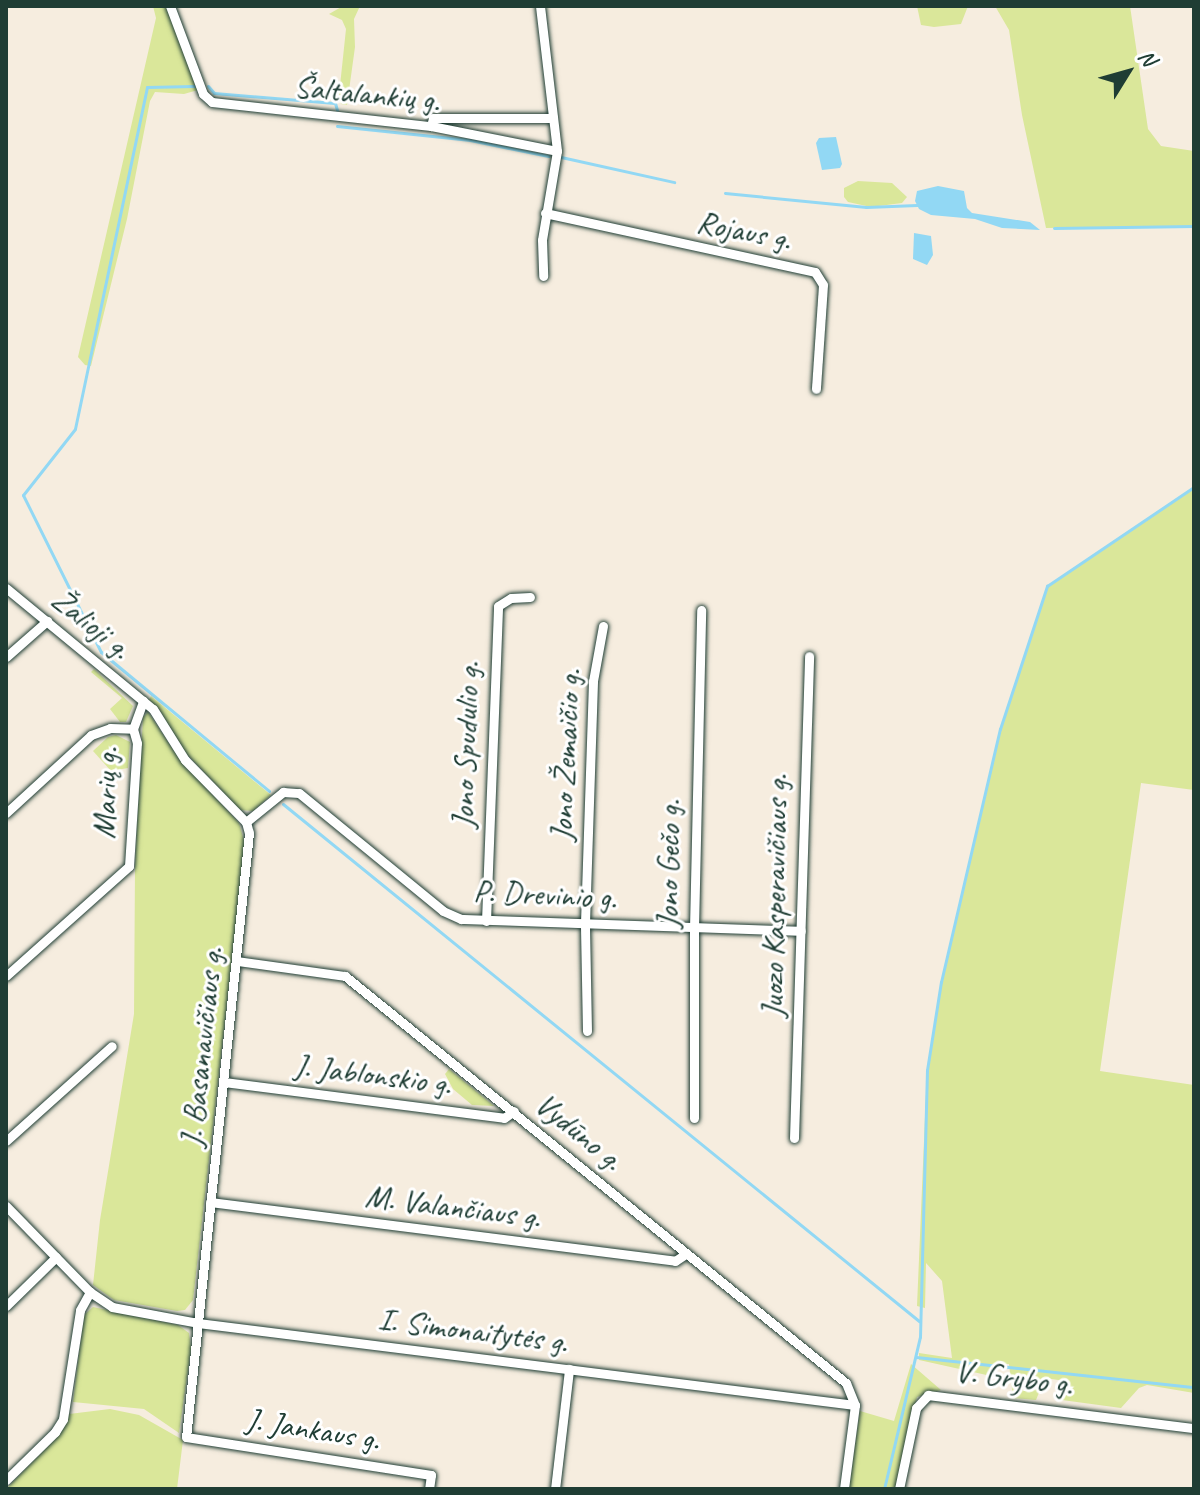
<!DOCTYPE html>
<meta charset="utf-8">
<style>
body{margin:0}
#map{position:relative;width:1200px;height:1495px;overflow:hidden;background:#f6eddf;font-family:Caveat,sans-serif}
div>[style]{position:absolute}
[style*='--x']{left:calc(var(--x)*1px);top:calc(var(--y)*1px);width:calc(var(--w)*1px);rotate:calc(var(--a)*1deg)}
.green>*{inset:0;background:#dae79a}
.water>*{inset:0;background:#92d8f4}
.stream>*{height:3px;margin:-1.5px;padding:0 1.5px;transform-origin:1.5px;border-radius:1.5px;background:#92d8f4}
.roads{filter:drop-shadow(0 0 2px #1f3d34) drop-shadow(0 0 2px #1f3d34)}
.minor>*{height:9px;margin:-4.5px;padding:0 4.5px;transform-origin:4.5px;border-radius:4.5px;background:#fff}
span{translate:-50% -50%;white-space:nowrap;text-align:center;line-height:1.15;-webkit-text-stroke:6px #fff;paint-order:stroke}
.street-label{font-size:32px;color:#1f3d34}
.frame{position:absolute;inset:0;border:8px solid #1f3d34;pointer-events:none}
.north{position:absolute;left:1088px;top:32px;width:80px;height:80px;-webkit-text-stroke:6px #fff;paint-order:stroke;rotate:53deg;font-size:22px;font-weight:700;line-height:32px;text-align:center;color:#1f3d34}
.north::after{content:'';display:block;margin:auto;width:28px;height:36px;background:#1f3d34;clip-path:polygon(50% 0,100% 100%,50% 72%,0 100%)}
</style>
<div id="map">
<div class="green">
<div style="clip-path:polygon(153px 6px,167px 6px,198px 90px,184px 94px,155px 92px,150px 101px,127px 219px,91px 366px,85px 365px,78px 357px,156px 18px)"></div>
<div style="clip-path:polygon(343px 6px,360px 6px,354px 19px,355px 47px,347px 105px,341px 104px,339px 95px,346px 29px,342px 20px,329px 14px)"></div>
<div style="clip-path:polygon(917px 6px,968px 6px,961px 24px,934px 27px,921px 25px)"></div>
<div style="clip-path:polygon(995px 6px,1130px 6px,1148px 129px,1161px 146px,1194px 151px,1194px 226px,1046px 228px,1022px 115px,1009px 30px)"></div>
<div style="clip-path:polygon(858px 181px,892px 183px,907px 197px,902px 203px,871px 207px,848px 202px,844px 197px,844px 188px)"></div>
<div style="clip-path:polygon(1194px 487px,1194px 790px,1141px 783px,1100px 1071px,1194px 1085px,1194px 1393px,1147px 1385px,1139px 1388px,1121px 1408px,1062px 1400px,1065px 1381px,1045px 1378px,1036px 1400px,1013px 1398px,1009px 1364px,996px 1364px,991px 1376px,919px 1360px,919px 1353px,952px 1358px,942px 1281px,926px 1263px,925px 1308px,917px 1306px,927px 1070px,941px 982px,1000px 729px,1047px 586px)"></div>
<div style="clip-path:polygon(94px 669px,133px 706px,126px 722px,120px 722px,110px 709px,122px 698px,91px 672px)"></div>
<div style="clip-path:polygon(151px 696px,271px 795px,253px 811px,240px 810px,183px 750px,159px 709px,149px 700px)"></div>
<div style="clip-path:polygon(148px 712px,180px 760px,239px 823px,245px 844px,193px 1300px,185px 1310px,177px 1311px,114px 1300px,93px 1285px,100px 1220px,134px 1014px,135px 868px,143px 717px)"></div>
<div style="clip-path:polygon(116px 735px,130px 742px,128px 768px,111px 771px,93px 751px,108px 737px)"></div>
<div style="clip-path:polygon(449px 1069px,494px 1106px,472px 1105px,453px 1089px,445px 1074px)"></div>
<div style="clip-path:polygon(93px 1307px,178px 1325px,189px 1333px,191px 1349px,179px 1433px,144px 1409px,73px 1402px,84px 1315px)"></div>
<div style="clip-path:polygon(911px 1364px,941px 1390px,917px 1397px,895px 1489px,849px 1489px,860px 1411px,894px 1421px)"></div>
<div style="clip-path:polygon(110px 1409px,139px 1415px,183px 1440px,177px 1489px,6px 1489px,60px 1434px,69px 1414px)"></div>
</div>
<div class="water">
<div style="clip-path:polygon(836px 137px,842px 164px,840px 168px,822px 170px,816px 143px,819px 138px)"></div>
<div style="clip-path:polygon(938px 186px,964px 191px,967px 208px,972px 213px,1030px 222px,1040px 230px,1002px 228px,975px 219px,931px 215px,919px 209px,915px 201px,917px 191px)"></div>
<div style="clip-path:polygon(914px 233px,931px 236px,933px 255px,927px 265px,913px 259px)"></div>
</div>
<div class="stream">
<div style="--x:194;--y:86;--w:47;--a:178.8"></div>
<div style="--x:147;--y:87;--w:349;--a:101.9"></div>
<div style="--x:75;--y:429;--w:84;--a:128.2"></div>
<div style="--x:23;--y:495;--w:175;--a:63.6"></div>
<div style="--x:101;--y:652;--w:218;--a:39.6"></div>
<div style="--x:208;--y:86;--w:9;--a:49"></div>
<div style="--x:214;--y:93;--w:121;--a:4.7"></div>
<div style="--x:335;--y:103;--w:7;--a:74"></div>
<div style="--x:337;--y:126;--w:134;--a:6"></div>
<div style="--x:470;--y:140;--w:80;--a:11.6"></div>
<div style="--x:561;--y:157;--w:116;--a:12.5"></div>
<div style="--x:725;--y:193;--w:142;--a:5.7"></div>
<div style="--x:866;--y:207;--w:51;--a:-2.2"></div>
<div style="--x:1054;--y:228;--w:140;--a:-0.8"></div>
<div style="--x:283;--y:804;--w:820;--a:39.11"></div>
<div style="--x:916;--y:1357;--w:280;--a:6.2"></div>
<div style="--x:884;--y:1489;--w:156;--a:-76.7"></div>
<div style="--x:920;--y:1337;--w:267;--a:-88.5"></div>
<div style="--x:927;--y:1070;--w:89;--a:-81"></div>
<div style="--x:941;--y:982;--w:260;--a:-76.9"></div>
<div style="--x:1000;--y:729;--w:151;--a:-71.8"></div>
<div style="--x:1047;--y:586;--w:177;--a:-34"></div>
</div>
<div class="roads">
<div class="minor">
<div style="--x:170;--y:6;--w:94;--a:69.4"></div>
<div style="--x:203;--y:94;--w:12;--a:42"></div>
<div style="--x:212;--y:102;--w:220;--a:6.3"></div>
<div style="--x:431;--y:126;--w:128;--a:11.2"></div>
<div style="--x:557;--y:151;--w:90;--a:99.6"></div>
<div style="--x:542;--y:240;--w:36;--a:88"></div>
<div style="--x:540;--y:6;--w:146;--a:83.3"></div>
<div style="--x:431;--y:126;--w:8;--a:-76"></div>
<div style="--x:433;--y:118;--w:120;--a:0"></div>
<div style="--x:545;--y:213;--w:276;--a:12.3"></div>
<div style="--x:815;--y:272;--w:15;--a:58"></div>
<div style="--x:823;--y:285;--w:104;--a:93.9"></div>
<div style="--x:6;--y:588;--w:190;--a:39.5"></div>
<div style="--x:153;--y:709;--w:60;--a:57.9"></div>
<div style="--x:185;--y:760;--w:87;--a:45.5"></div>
<div style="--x:246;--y:822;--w:11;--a:75"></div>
<div style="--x:249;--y:833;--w:607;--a:95.95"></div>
<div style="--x:186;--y:1437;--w:248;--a:8.8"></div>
<div style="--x:431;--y:1475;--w:14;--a:98"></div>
<div style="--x:6;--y:657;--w:55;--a:-41.3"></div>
<div style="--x:6;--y:813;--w:115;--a:-42.5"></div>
<div style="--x:91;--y:735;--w:20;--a:-20"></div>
<div style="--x:110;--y:728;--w:23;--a:2"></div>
<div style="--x:246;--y:822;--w:48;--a:-39"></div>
<div style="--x:283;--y:792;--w:16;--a:4"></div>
<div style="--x:299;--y:793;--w:186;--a:39.3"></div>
<div style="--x:443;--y:911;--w:20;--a:24"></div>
<div style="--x:461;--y:919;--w:340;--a:2"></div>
<div style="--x:486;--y:921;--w:315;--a:-87.8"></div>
<div style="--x:498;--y:606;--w:15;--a:-32"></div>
<div style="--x:511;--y:598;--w:19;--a:-3"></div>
<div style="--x:237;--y:961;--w:109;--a:7.9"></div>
<div style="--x:345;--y:976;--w:645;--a:39.09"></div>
<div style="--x:846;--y:1383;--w:24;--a:68"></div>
<div style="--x:855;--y:1405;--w:85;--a:97.5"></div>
<div style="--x:6;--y:976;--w:165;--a:-41.8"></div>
<div style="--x:129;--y:866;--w:123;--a:-86.3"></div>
<div style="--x:137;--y:743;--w:15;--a:-106"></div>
<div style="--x:133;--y:729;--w:30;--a:-70"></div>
<div style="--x:587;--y:1031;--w:108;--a:-91.1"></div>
<div style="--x:585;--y:923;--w:242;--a:-88.1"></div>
<div style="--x:593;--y:681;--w:56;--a:-79.7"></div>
<div style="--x:224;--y:1082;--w:282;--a:7.3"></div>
<div style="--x:504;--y:1118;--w:12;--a:-35"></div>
<div style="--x:694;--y:1118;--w:190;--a:-90"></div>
<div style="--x:694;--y:928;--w:318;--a:-88.7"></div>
<div style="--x:794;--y:1138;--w:482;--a:-88.2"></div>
<div style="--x:6;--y:1141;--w:142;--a:-41.9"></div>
<div style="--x:210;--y:1202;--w:469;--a:7.2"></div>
<div style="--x:675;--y:1261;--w:14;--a:-34"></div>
<div style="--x:6;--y:1206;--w:120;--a:45.7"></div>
<div style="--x:90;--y:1292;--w:27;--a:34"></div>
<div style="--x:112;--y:1307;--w:87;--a:10.5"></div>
<div style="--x:198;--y:1323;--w:662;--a:7.11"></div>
<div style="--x:6;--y:1306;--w:70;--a:-44.4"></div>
<div style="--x:6;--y:1480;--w:69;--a:-44.4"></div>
<div style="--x:55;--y:1432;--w:15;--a:-58"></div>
<div style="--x:63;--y:1419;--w:110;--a:-81.1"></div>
<div style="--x:80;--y:1310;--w:21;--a:-61"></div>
<div style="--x:555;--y:1489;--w:121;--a:-83.3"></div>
<div style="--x:899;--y:1489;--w:83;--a:-78.1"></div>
<div style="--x:916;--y:1408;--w:18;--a:-47"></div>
<div style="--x:928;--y:1395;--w:268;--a:7.1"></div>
</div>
</div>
<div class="street-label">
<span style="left:367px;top:94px;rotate:6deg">Šaltalankių g.</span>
<span style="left:744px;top:231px;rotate:11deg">Rojaus g.</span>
<span style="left:91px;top:624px;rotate:39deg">Žalioji g.</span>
<span style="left:466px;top:745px;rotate:-88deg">Jono Spudulio g.</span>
<span style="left:566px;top:755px;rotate:-87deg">Jono Žemaičio g.</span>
<span style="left:106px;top:793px;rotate:-88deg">Marių g.</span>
<span style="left:669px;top:864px;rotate:-89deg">Jono Gečo g.</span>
<span style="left:545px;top:895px;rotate:3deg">P. Drevinio g.</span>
<span style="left:775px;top:896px;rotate:-89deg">Juozo Kasperavičiaus g.</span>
<span style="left:202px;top:1047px;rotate:-84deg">J. Basanavičiaus g.</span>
<span style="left:373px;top:1075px;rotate:7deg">J. Jablonskio g.</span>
<span style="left:579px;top:1132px;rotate:39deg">Vydūno g.</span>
<span style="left:453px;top:1207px;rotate:7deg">M. Valančiaus g.</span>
<span style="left:473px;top:1331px;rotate:7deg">I. Simonaitytės g.</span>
<span style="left:1014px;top:1378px;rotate:7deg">V. Grybo g.</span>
<span style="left:313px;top:1430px;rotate:9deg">J. Jankaus g.</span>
</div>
<div class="frame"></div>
<div class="north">N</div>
</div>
